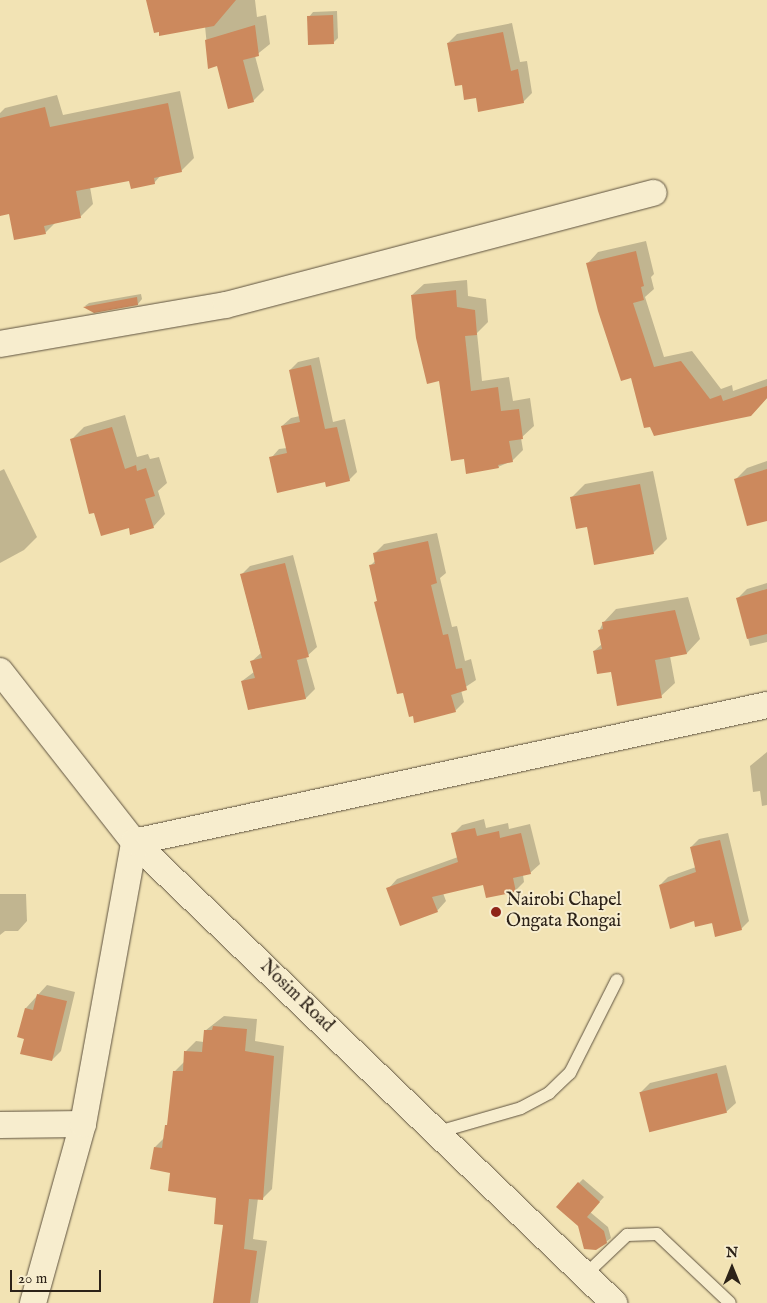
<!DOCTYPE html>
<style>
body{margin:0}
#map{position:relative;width:767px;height:1303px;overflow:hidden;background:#f2e3b4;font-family:"IM FELL English",serif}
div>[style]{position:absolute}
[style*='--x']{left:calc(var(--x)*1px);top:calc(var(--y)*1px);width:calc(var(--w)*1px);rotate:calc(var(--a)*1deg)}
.shadow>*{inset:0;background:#0003}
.building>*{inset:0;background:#cc895d;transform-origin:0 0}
.roads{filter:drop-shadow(0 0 1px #5e523f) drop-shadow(0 0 1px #5e523f)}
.lane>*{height:12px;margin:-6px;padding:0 6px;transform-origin:6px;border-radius:6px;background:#f7edce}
.street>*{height:26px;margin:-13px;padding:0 13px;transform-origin:13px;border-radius:13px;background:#f7edce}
.dots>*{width:14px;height:14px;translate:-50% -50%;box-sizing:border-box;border:2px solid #f7edce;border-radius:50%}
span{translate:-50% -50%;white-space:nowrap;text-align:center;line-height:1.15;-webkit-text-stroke:4px #f7edce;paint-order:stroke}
.poi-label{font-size:18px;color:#2c2218}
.left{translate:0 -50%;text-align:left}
.street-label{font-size:18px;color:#2c2218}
.north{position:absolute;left:707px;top:1243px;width:50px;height:50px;-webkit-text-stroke:4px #f7edce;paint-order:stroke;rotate:0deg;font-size:14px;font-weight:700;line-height:20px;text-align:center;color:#2c2218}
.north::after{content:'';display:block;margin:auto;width:18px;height:22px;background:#2c2218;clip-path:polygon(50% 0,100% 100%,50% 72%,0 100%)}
.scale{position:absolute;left:10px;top:1270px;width:91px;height:22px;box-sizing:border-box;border:2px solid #2c2218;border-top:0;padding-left:6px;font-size:15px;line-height:18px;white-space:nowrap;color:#2c2218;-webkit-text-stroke:4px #f7edce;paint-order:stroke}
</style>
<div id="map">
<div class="shadow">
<div style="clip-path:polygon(147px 0,255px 0,257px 17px,266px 15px,270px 44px,255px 56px,264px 90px,253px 101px,218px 65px,209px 67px,205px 26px)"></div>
<div style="clip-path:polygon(337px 11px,338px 38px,334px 42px,309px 17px,313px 12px)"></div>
<div style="clip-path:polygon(512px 23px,520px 62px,527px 61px,532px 93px,523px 102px,477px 96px,463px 84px,448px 43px,457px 34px)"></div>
<div style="clip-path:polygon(180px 91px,194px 158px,181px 171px,161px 175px,154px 183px,130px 179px,90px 187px,93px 204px,80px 217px,56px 222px,45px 233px,0 206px,0 113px,5px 108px,57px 95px,63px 115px)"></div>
<div style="clip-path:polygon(646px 241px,654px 274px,651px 277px,654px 289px,645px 297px,664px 357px,692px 351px,721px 389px,732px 385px,733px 391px,767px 379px,767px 398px,751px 415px,632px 376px,588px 263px,598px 252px)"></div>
<div style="clip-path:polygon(467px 280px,468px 296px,486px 299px,488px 322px,477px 333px,482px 381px,509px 377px,513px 401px,530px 398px,534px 426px,521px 438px,523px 450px,512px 461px,498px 467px,465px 458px,412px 295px,424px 284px)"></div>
<div style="clip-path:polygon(141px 294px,142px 299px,138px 304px,94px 311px,85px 306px,89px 303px)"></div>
<div style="clip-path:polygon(319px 357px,333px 422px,345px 419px,357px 472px,349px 480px,326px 481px,271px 458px,279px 449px,287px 448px,282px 426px,291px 418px,300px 416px,290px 370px,298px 362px)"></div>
<div style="clip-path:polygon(125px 415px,137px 457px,148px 454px,150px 459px,159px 457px,167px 483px,158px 491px,165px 514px,153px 527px,130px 526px,71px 440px,84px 427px)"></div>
<div style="clip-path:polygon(767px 461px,767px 520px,736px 479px,747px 468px)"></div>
<div style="clip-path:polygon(4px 469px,37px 537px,24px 550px,0 563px,0 471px)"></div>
<div style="clip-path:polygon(653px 471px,667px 539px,653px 553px,588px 526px,571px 498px,585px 484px)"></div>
<div style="clip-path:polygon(437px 533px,446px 573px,440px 578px,452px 627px,457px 626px,465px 661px,471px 659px,476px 680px,461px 690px,464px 702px,455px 711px,376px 602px,378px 600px,371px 565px,376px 560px,374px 554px,384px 544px)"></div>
<div style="clip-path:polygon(293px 555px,317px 647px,306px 657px,315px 689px,306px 698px,249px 708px,242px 681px,254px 672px,251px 662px,261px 653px,241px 575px,250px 566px)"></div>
<div style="clip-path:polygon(767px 583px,767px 642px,750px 646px,738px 598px,747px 589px)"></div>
<div style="clip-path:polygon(688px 597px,700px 639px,687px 653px,670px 656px,675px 683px,661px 696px,612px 670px,594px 651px,602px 644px,599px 631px,603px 623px,616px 609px)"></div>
<div style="clip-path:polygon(767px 752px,767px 805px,762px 806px,760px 791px,753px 792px,750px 766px)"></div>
<div style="clip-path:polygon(484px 819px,486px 828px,508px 823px,509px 829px,530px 824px,540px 864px,530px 873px,523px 875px,524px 882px,515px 891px,484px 883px,443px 893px,446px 901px,437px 911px,388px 889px,397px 879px,458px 857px,453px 834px,462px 825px)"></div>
<div style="clip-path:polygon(728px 833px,749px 921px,741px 929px,695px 920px,660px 885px,668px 877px,696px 867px,691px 847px,699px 839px)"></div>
<div style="clip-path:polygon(0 894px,26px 894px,27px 921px,18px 931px,5px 931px,0 935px)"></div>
<div style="clip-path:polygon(47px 985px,75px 992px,61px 1051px,52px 1060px,25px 1038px,19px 1036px,26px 1008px)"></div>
<div style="clip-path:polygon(224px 1016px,257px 1019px,255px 1041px,284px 1046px,272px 1189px,262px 1199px,258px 1198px,253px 1239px,267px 1241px,258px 1303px,214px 1303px,225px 1224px,218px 1197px,172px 1172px,155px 1147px,164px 1138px,169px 1123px,175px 1071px,185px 1061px,186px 1051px,196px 1041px,204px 1042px,206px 1030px)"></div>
<div style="clip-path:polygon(726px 1065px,736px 1103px,726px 1112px,640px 1093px,650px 1083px)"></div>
<div style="clip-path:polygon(583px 1179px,604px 1197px,590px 1212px,608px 1227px,611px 1238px,606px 1242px,585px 1248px,579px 1183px)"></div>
</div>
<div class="building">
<div style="clip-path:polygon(146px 0,236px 0,214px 26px,159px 36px,159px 32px,154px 33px)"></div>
<div style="left:333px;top:15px;width:29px;height:26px;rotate:88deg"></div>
<div style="clip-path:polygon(255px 25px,259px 56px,243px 60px,254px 102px,228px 109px,217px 66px,208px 69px,205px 40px)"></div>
<div style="clip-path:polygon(503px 32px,511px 71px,518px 69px,524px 103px,478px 112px,476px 98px,464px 100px,462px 85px,455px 86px,447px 43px)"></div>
<div style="clip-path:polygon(168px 103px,182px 172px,154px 178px,155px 184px,131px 189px,129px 181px,76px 191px,81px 218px,44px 226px,46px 234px,14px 240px,9px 214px,0 216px,0 118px,45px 107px,50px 127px)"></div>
<div style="clip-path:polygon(636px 251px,644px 286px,641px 287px,644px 300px,633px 303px,654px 367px,681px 361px,710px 399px,721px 395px,723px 401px,767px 386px,767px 398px,751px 416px,654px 436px,650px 427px,644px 428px,631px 378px,621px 381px,598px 311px,586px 263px)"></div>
<div style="clip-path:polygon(456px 290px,457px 307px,475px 310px,477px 335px,465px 336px,471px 391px,498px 387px,501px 411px,519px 409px,523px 439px,509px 441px,513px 462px,498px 465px,499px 468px,466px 474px,464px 459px,451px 461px,439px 381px,427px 384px,416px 338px,411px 295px)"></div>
<div style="clip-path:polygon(137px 297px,138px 305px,94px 313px,83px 307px)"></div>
<div style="clip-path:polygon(311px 365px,325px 429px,337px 427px,350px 481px,326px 487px,325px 482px,277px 493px,269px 457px,287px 453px,281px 426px,300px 422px,289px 370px)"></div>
<div style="clip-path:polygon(112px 427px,125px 469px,136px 465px,137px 471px,146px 468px,155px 496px,145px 499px,154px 528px,130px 535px,129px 528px,101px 536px,94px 513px,89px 514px,70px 439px)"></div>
<div style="clip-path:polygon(767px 469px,767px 521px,747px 526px,734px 479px)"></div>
<div style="clip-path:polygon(640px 484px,654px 554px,594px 565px,587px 527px,576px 529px,570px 497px)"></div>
<div style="clip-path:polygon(428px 541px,437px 583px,431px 585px,443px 635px,448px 634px,456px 669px,462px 668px,467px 690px,451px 695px,456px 712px,414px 723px,413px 716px,409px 717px,403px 693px,397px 694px,374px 602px,377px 601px,369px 565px,375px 564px,373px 553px)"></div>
<div style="clip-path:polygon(285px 563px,309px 657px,297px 660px,306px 699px,248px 710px,241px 681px,255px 678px,250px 661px,262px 658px,240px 574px)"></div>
<div style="clip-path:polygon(767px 589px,767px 634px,747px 639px,736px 598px)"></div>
<div style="clip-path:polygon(675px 610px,687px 654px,655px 660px,662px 698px,617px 706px,611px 672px,597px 674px,593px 651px,602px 649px,598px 630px,603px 629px,602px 622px)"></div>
<div style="clip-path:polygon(475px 828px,477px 836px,499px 831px,500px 838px,521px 833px,531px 874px,513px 878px,516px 892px,486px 898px,483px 885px,432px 897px,438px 912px,400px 926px,386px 888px,458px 862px,451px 833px)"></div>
<div style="clip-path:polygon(720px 840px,742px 930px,715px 937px,712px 923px,695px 927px,694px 921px,670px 929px,659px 885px,696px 872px,690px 847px)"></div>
<div style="clip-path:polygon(37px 994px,67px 1001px,52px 1061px,20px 1054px,24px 1039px,17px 1037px,25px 1008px,33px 1010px)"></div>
<div style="clip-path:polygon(213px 1026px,247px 1029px,245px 1051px,274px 1056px,263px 1200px,249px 1199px,244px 1249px,257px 1251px,250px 1303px,213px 1303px,223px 1225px,214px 1224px,216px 1198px,168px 1191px,170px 1173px,150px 1169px,154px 1147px,162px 1148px,165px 1125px,167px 1125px,173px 1071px,183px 1071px,184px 1051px,202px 1052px,204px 1030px,212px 1030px)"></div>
<div style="left:717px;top:1073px;width:41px;height:80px;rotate:76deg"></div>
<div style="clip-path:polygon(578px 1182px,600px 1202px,587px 1217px,604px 1231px,607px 1243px,596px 1250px,584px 1249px,578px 1226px,556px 1207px)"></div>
</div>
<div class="roads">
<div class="lane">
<div style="--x:438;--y:1132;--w:86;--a:-16.1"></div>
<div style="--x:521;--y:1108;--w:32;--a:-28"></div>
<div style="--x:549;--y:1093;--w:29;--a:-44"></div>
<div style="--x:570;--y:1073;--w:104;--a:-63.2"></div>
<div style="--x:586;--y:1274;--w:57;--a:-43.6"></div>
<div style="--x:627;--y:1235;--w:30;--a:-2"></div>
<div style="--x:657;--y:1234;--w:100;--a:43.4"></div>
</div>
<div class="street">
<div style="--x:0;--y:344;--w:229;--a:-9.8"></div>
<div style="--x:226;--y:305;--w:442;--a:-14.7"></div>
<div style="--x:0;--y:671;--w:217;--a:51.9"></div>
<div style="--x:134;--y:842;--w:666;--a:43.84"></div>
<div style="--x:0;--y:1125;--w:83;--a:-0.7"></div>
<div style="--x:33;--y:1303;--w:186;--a:-74.4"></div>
<div style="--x:83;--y:1124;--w:287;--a:-79.7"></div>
<div style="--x:134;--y:842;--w:648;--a:-12.21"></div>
</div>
</div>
<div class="dots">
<div style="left:496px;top:912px;background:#8f2418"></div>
</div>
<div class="poi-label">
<span class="left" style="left:506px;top:912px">Nairobi Chapel<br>Ongata Rongai</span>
</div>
<div class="street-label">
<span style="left:296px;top:997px;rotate:44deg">Nosim Road</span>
</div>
<div class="north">N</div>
<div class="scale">20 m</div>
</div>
